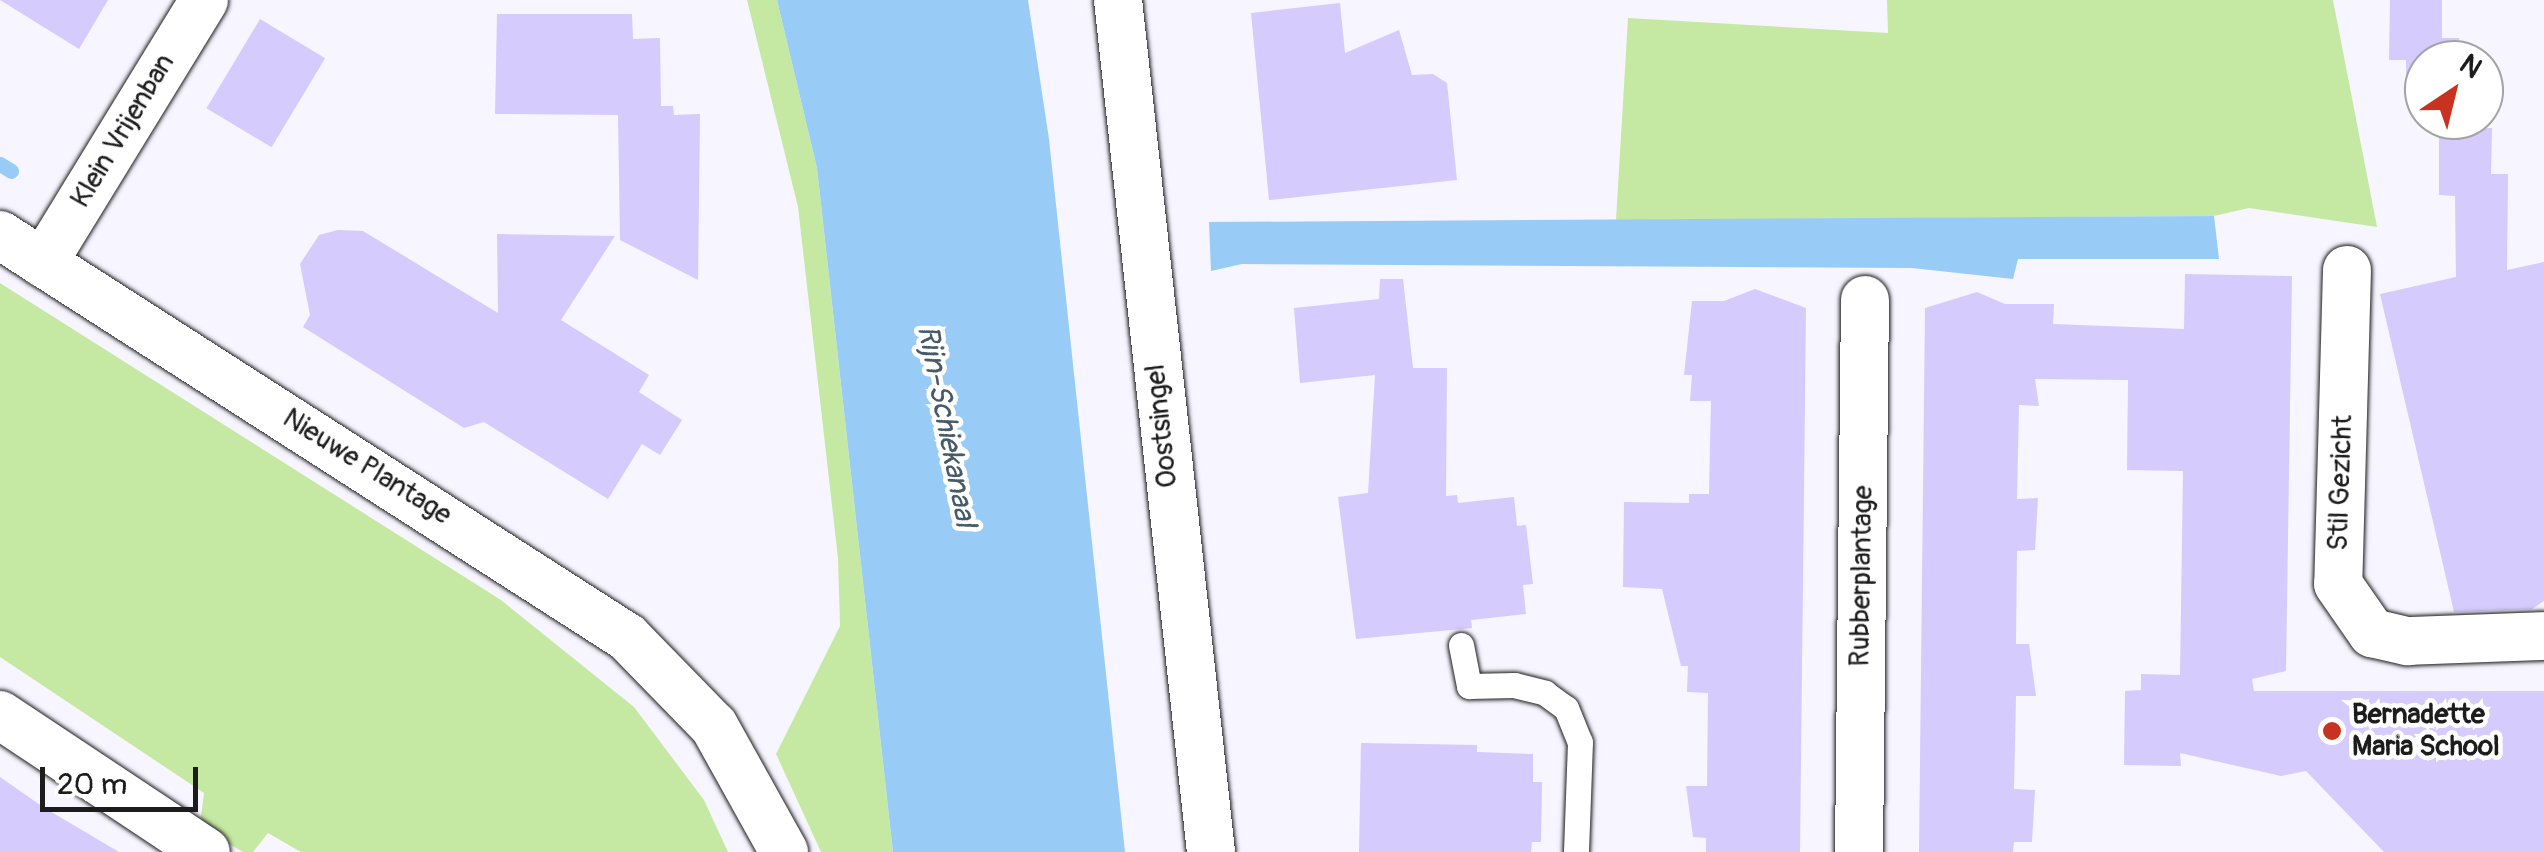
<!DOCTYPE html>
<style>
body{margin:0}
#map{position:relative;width:2544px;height:852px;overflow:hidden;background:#f7f5ff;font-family:Pangolin,sans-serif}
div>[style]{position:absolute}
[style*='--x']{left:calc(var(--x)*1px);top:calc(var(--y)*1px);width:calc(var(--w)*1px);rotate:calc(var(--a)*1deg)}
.green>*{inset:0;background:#c5e9a2}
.water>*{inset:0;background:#98ccf6}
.stream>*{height:15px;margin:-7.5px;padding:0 7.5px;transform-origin:7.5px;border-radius:7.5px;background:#98ccf6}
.building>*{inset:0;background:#d5cbfd;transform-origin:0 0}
.roads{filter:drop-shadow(0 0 2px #1c1c1c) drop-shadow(0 0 2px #1c1c1c)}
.service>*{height:25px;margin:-12.5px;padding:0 12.5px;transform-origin:12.5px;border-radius:12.5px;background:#fff}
.minor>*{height:48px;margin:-24px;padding:0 24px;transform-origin:24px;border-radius:24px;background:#fff}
.dots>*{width:28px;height:28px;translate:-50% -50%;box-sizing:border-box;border:5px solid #fff;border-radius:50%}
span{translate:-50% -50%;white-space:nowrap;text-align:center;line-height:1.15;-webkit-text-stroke:9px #fff;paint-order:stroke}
.street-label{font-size:28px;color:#1c1c1c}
.poi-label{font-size:28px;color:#1c1c1c;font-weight:700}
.left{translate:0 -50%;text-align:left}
.water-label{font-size:30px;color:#475a68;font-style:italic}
.north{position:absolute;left:2404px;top:40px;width:100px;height:100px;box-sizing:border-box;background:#fff;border:2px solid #a4a4a4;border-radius:50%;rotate:35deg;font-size:28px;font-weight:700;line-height:40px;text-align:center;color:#1c1c1c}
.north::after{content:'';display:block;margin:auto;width:35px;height:45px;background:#c8321e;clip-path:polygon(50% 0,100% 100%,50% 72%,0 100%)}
.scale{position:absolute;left:40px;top:767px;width:158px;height:45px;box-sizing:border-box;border:5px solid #1c1c1c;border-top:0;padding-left:12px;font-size:30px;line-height:35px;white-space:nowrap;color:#1c1c1c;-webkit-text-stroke:8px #fff;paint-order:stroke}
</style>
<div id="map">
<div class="green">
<div style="clip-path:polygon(747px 0,777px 0,817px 168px,893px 852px,821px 852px,776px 754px,840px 626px,838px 558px,798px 207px)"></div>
<div style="clip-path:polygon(1887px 0,2333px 0,2377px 227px,2249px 208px,2214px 216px,1616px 220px,1628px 18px,1888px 33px)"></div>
<div style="clip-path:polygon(0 283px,501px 600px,634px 707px,704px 800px,728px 852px,301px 852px,268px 833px,253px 852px,243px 852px,212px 834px,201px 817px,204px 793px,0 657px)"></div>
</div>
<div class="water">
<div style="clip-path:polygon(777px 0,1028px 0,1049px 139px,1125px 852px,893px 852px,817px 168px)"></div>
<div style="clip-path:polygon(2214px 216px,2219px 259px,2018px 259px,2013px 279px,1912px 268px,1242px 264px,1211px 271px,1209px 222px)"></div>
</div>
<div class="stream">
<div style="--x:0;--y:164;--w:13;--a:32"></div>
</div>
<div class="building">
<div style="clip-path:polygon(0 0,108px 0,79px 49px)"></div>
<div style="clip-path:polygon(2390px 0,2442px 0,2442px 38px,2459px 38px,2459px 60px,2424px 60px,2424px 105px,2406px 105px,2406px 60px,2389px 60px)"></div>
<div style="clip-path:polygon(1340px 3px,1345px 53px,1399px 30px,1412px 75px,1433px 74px,1447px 83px,1457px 180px,1269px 200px,1251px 13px)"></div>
<div style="clip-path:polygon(497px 14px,632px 14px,633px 39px,660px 38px,661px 106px,673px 106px,674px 115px,700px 114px,698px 280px,620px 240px,618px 115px,495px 114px)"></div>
<div style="left:260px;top:19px;width:76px;height:104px;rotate:31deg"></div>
<div style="clip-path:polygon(2492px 128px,2491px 174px,2508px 174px,2507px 270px,2544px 262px,2544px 601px,2532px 609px,2454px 612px,2380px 294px,2456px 277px,2455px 196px,2439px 195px,2439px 129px)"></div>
<div style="clip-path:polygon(338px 230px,363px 231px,498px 313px,497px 234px,615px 236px,561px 320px,649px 375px,639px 392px,682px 420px,660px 455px,642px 444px,608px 499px,484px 422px,464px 428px,303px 327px,310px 315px,300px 264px,319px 235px)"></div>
<div style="clip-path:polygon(2185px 274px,2292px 276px,2286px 671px,2252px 679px,2254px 691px,2544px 691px,2544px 852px,2384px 852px,2306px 771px,2281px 776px,2180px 753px,2181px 766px,2124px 765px,2125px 691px,2141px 690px,2141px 674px,2180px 675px,2183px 471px,2127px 470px,2128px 380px,2035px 379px,2039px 406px,2019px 405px,2017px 499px,2038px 498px,2035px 550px,2017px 551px,2016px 644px,2029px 644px,2036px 696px,2016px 696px,2014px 789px,2035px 790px,2032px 842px,2014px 842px,2013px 852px,1919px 852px,1925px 308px,1977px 292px,2005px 304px,2054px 304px,2053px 324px,2184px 329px)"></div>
<div style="clip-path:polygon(1380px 279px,1403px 279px,1413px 368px,1447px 368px,1446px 496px,1457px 495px,1458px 503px,1514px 497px,1517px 526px,1526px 525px,1533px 584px,1523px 585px,1526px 614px,1471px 620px,1472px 628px,1356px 639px,1338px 497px,1368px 493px,1375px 375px,1300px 383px,1294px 308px,1379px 299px)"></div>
<div style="clip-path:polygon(1755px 289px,1806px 308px,1800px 852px,1706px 852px,1706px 838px,1693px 837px,1686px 786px,1707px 786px,1708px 693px,1687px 692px,1688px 666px,1681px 666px,1662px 589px,1623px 587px,1624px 502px,1689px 503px,1689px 494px,1709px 494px,1711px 401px,1690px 401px,1692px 375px,1684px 375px,1692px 301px,1724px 301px)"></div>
<div style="clip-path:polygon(1361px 743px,1477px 745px,1477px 752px,1533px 754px,1533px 782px,1542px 782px,1541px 842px,1532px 842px,1531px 852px,1359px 852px)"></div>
<div style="clip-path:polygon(0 777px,43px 807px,119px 852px,0 852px)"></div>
</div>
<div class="roads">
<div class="service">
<div style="--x:1461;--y:645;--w:42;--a:79"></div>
<div style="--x:1469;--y:686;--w:45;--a:-1.3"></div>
<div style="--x:1514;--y:685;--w:32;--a:14"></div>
<div style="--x:1545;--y:693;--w:26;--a:36"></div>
<div style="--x:1566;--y:708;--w:37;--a:68"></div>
<div style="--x:1580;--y:742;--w:110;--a:92.1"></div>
</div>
<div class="minor">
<div style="--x:1118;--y:0;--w:857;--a:83.77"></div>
<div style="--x:0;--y:235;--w:745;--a:32.67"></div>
<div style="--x:627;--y:637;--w:124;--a:45.7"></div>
<div style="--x:714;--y:726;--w:144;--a:60.9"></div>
<div style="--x:43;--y:263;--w:308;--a:-58.5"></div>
<div style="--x:2347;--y:270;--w:314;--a:91.6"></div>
<div style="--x:2338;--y:584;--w:60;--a:55.2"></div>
<div style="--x:2372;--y:633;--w:37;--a:13"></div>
<div style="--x:2408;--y:641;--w:136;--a:-2.1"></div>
<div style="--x:0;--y:715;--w:247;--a:33.6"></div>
<div style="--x:1859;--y:852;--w:552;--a:-89.38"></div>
</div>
</div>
<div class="dots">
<div style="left:2332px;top:731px;background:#c8321e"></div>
</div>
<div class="street-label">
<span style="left:123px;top:131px;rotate:-59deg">Klein Vrijenban</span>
<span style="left:1162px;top:426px;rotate:-96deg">Oostsingel</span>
<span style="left:367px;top:467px;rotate:32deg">Nieuwe Plantage</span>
<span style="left:2341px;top:483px;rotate:-88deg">Stil Gezicht</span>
<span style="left:1862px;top:576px;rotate:-89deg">Rubberplantage</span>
</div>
<div class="poi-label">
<span class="left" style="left:2352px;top:731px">Bernadette<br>Maria School</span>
</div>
<div class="water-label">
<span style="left:946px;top:426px;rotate:79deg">Rijn-Schiekanaal</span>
</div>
<div class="north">N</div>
<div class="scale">20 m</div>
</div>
